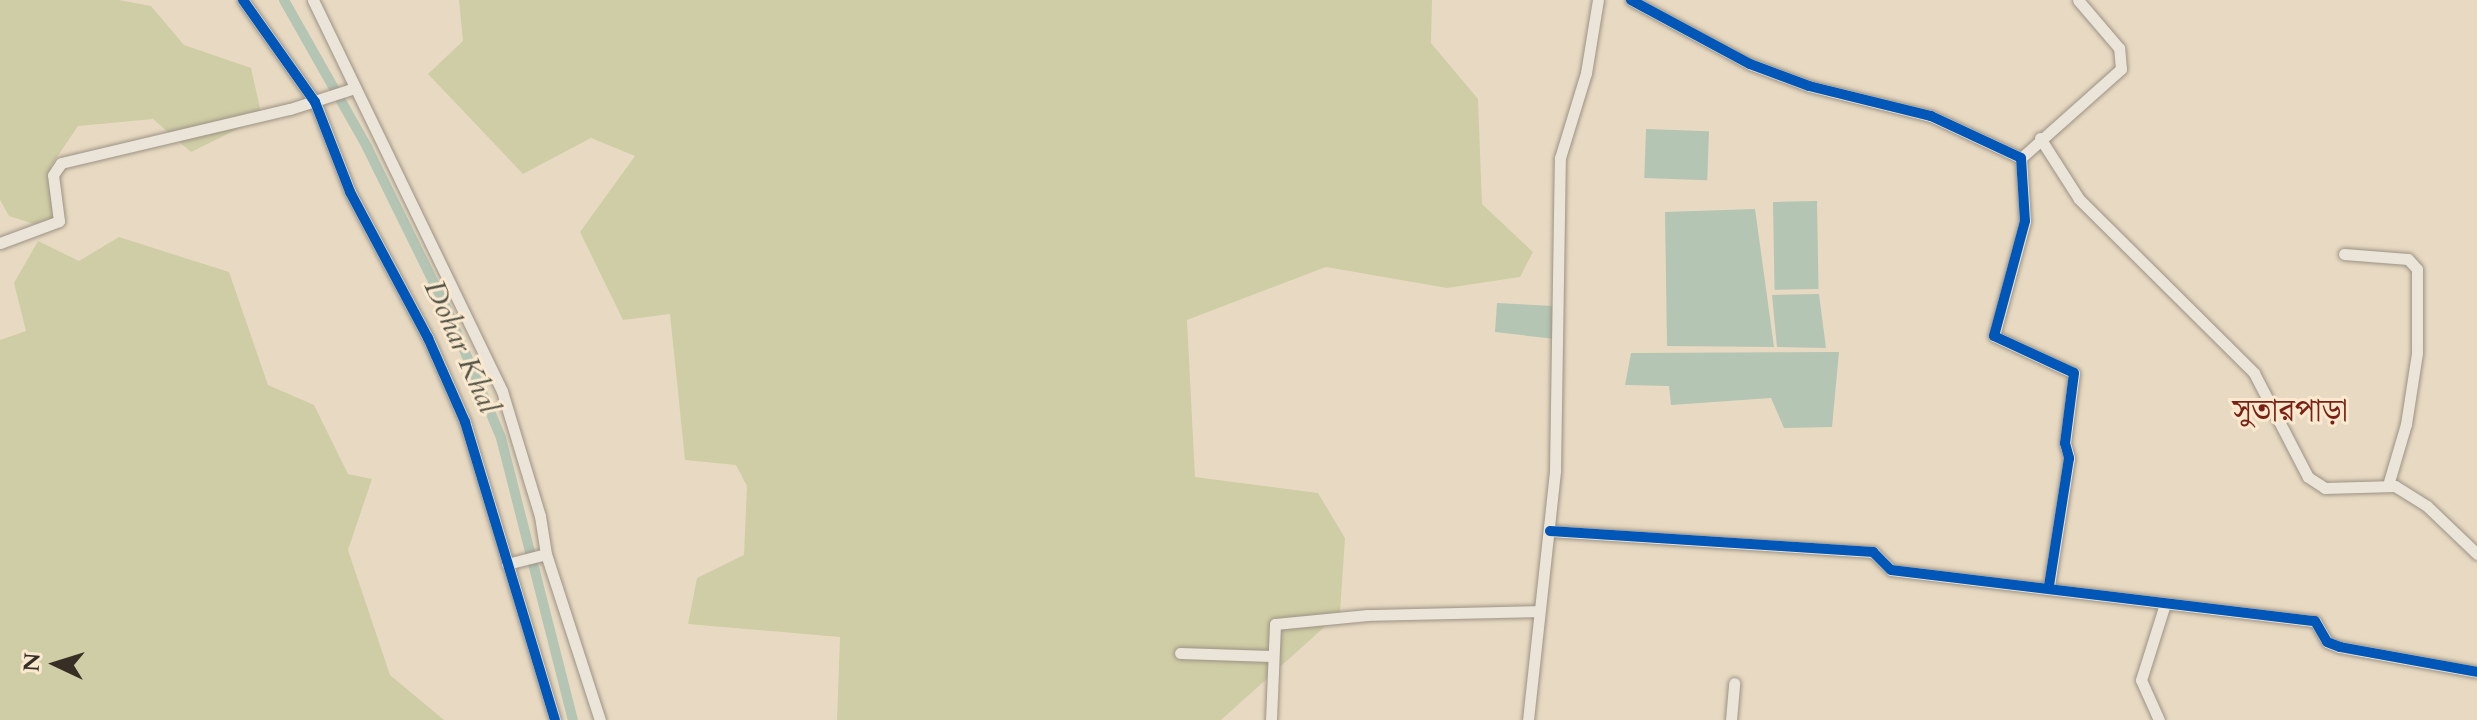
<!DOCTYPE html>
<meta charset="utf-8">
<style>
body{margin:0}
#map{position:relative;width:2477px;height:720px;overflow:hidden;background:#e8dac2;font-family:Cardo,"Noto Serif Bengali",serif}
div>[style]{position:absolute}
[style*='--x']{left:calc(var(--x)*1px);top:calc(var(--y)*1px);width:calc(var(--w)*1px);rotate:calc(var(--a)*1deg)}
.green>*{inset:0;background:#cfcda5}
.water>*{inset:0;background:#b4c5b4;transform-origin:0 0}
.canal>*{height:10px;margin:-5px;padding:0 5px;transform-origin:5px;border-radius:5px;background:#b4c5b4}
.roads{filter:drop-shadow(0 0 2px #9c9284) drop-shadow(0 0 2px #9c9284)}
.street>*{height:11px;margin:-5.5px;padding:0 5.5px;transform-origin:5.5px;border-radius:5.5px;background:#ebe4d8}
.cycleway>*{height:10px;margin:-5px;padding:0 5px;transform-origin:5px;border-radius:5px;background:#0057b8}
span{translate:-50% -50%;white-space:nowrap;text-align:center;line-height:1.15;-webkit-text-stroke:6px #fae9ce;paint-order:stroke}
.water-label{font-size:30px;color:#505247;font-style:italic}
.quarter-label{font-size:32px;color:#7a1f14}
.north{position:absolute;left:16px;top:624px;width:80px;height:80px;-webkit-text-stroke:6px #fae9ce;paint-order:stroke;rotate:274deg;font-size:22px;font-weight:700;line-height:32px;text-align:center;color:#372e25}
.north::after{content:'';display:block;margin:auto;width:28px;height:36px;background:#372e25;clip-path:polygon(50% 0,100% 100%,50% 72%,0 100%)}
</style>
<div id="map">
<div class="green">
<div style="clip-path:polygon(0 0,119px 0,151px 6px,184px 45px,251px 68px,262px 117px,191px 152px,153px 119px,78px 126px,51px 166px,57px 217px,34px 224px,9px 216px,0 200px)"></div>
<div style="clip-path:polygon(459px 0,1432px 0,1431px 43px,1478px 99px,1482px 204px,1533px 252px,1520px 277px,1447px 288px,1326px 267px,1187px 320px,1195px 477px,1318px 493px,1345px 538px,1340px 613px,1221px 720px,837px 720px,840px 637px,688px 624px,697px 578px,744px 555px,747px 486px,736px 465px,685px 460px,670px 314px,623px 320px,580px 232px,635px 156px,591px 138px,523px 174px,428px 74px,463px 41px)"></div>
<div style="clip-path:polygon(119px 237px,229px 272px,268px 385px,314px 405px,348px 474px,372px 479px,348px 550px,390px 675px,444px 720px,0 720px,0 340px,26px 331px,14px 283px,38px 241px,79px 261px)"></div>
</div>
<div class="water">
<div style="left:1646px;top:129px;width:63px;height:49px;rotate:2deg"></div>
<div style="left:1817px;top:201px;width:88px;height:44px;rotate:89deg"></div>
<div style="clip-path:polygon(1755px 209px,1774px 347px,1667px 346px,1665px 212px)"></div>
<div style="clip-path:polygon(1819px 294px,1826px 348px,1777px 347px,1772px 295px)"></div>
<div style="clip-path:polygon(1497px 303px,1554px 306px,1555px 339px,1495px 332px)"></div>
<div style="clip-path:polygon(1839px 352px,1832px 427px,1784px 428px,1771px 398px,1671px 405px,1669px 386px,1625px 385px,1631px 353px)"></div>
</div>
<div class="canal">
<div style="--x:284;--y:0;--w:169;--a:60.5"></div>
<div style="--x:367;--y:147;--w:186;--a:63.8"></div>
<div style="--x:449;--y:314;--w:134;--a:67.2"></div>
<div style="--x:501;--y:438;--w:291;--a:75.7"></div>
</div>
<div class="roads">
<div class="street">
<div style="--x:243;--y:0;--w:125;--a:54.8"></div>
<div style="--x:315;--y:102;--w:97;--a:68.7"></div>
<div style="--x:350;--y:192;--w:166;--a:61.9"></div>
<div style="--x:428;--y:338;--w:92;--a:66.2"></div>
<div style="--x:465;--y:422;--w:311;--a:73.2"></div>
<div style="--x:313;--y:0;--w:434;--a:64.2"></div>
<div style="--x:502;--y:391;--w:131;--a:73.1"></div>
<div style="--x:540;--y:516;--w:38;--a:81"></div>
<div style="--x:546;--y:554;--w:175;--a:72"></div>
<div style="--x:1631;--y:0;--w:135;--a:28.3"></div>
<div style="--x:1750;--y:64;--w:63;--a:20.4"></div>
<div style="--x:1809;--y:86;--w:126;--a:13.8"></div>
<div style="--x:1931;--y:116;--w:99;--a:25"></div>
<div style="--x:2021;--y:158;--w:63;--a:86.4"></div>
<div style="--x:2025;--y:221;--w:119;--a:105.1"></div>
<div style="--x:1994;--y:336;--w:88;--a:24.8"></div>
<div style="--x:2074;--y:373;--w:71;--a:97.3"></div>
<div style="--x:2065;--y:443;--w:16;--a:75"></div>
<div style="--x:2069;--y:458;--w:130;--a:98.9"></div>
<div style="--x:2040;--y:138;--w:72;--a:57.4"></div>
<div style="--x:2079;--y:199;--w:247;--a:44.8"></div>
<div style="--x:2254;--y:373;--w:117;--a:62.6"></div>
<div style="--x:2308;--y:477;--w:20;--a:33"></div>
<div style="--x:2325;--y:488;--w:70;--a:-1.6"></div>
<div style="--x:2395;--y:486;--w:38;--a:32"></div>
<div style="--x:2427;--y:506;--w:69;--a:43.8"></div>
<div style="--x:2021;--y:158;--w:134;--a:-41.7"></div>
<div style="--x:2121;--y:69;--w:21;--a:-95"></div>
<div style="--x:2119;--y:48;--w:63;--a:-130.5"></div>
<div style="--x:0;--y:243;--w:63;--a:-20.4"></div>
<div style="--x:59;--y:221;--w:46;--a:-97.4"></div>
<div style="--x:53;--y:175;--w:14;--a:-56"></div>
<div style="--x:61;--y:163;--w:235;--a:-13.3"></div>
<div style="--x:290;--y:109;--w:68;--a:-17.9"></div>
<div style="--x:2344;--y:254;--w:64;--a:4.5"></div>
<div style="--x:2408;--y:259;--w:13;--a:48"></div>
<div style="--x:2417;--y:269;--w:84;--a:90"></div>
<div style="--x:2417;--y:353;--w:72;--a:98.8"></div>
<div style="--x:2406;--y:424;--w:64;--a:106.4"></div>
<div style="--x:1550;--y:531;--w:324;--a:3.7"></div>
<div style="--x:1873;--y:552;--w:25;--a:45"></div>
<div style="--x:1891;--y:570;--w:427;--a:6.9"></div>
<div style="--x:2315;--y:621;--w:24;--a:60"></div>
<div style="--x:2327;--y:642;--w:14;--a:21"></div>
<div style="--x:2340;--y:647;--w:139;--a:10.3"></div>
<div style="--x:507;--y:564;--w:40;--a:-14.4"></div>
<div style="--x:1180;--y:653;--w:91;--a:1.9"></div>
<div style="--x:1271;--y:720;--w:96;--a:-87.6"></div>
<div style="--x:1275;--y:624;--w:93;--a:-5.5"></div>
<div style="--x:1368;--y:615;--w:170;--a:-1.3"></div>
<div style="--x:1528;--y:720;--w:251;--a:-83.8"></div>
<div style="--x:1555;--y:470;--w:312;--a:-89.1"></div>
<div style="--x:1560;--y:158;--w:89;--a:-73"></div>
<div style="--x:1586;--y:73;--w:74;--a:-80.7"></div>
<div style="--x:1731;--y:720;--w:37;--a:-85"></div>
<div style="--x:2159;--y:720;--w:44;--a:-114.2"></div>
<div style="--x:2141;--y:680;--w:80;--a:-72.5"></div>
</div>
</div>
<div class="cycleway">
<div style="--x:243;--y:0;--w:125;--a:54.8"></div>
<div style="--x:315;--y:102;--w:97;--a:68.7"></div>
<div style="--x:350;--y:192;--w:166;--a:61.9"></div>
<div style="--x:428;--y:338;--w:92;--a:66.2"></div>
<div style="--x:465;--y:422;--w:311;--a:73.2"></div>
<div style="--x:1631;--y:0;--w:135;--a:28.3"></div>
<div style="--x:1750;--y:64;--w:63;--a:20.4"></div>
<div style="--x:1809;--y:86;--w:126;--a:13.8"></div>
<div style="--x:1931;--y:116;--w:99;--a:25"></div>
<div style="--x:2021;--y:158;--w:63;--a:86.4"></div>
<div style="--x:2025;--y:221;--w:119;--a:105.1"></div>
<div style="--x:1994;--y:336;--w:88;--a:24.8"></div>
<div style="--x:2074;--y:373;--w:71;--a:97.3"></div>
<div style="--x:2065;--y:443;--w:16;--a:75"></div>
<div style="--x:2069;--y:458;--w:130;--a:98.9"></div>
<div style="--x:1550;--y:531;--w:324;--a:3.7"></div>
<div style="--x:1873;--y:552;--w:25;--a:45"></div>
<div style="--x:1891;--y:570;--w:427;--a:6.9"></div>
<div style="--x:2315;--y:621;--w:24;--a:60"></div>
<div style="--x:2327;--y:642;--w:14;--a:21"></div>
<div style="--x:2340;--y:647;--w:139;--a:10.3"></div>
</div>
<div class="water-label">
<span style="left:461px;top:347px;rotate:66deg">Dohar Khal</span>
</div>
<div class="quarter-label">
<span style="left:2290px;top:411px">সুতারপাড়া</span>
</div>
<div class="north">N</div>
</div>
